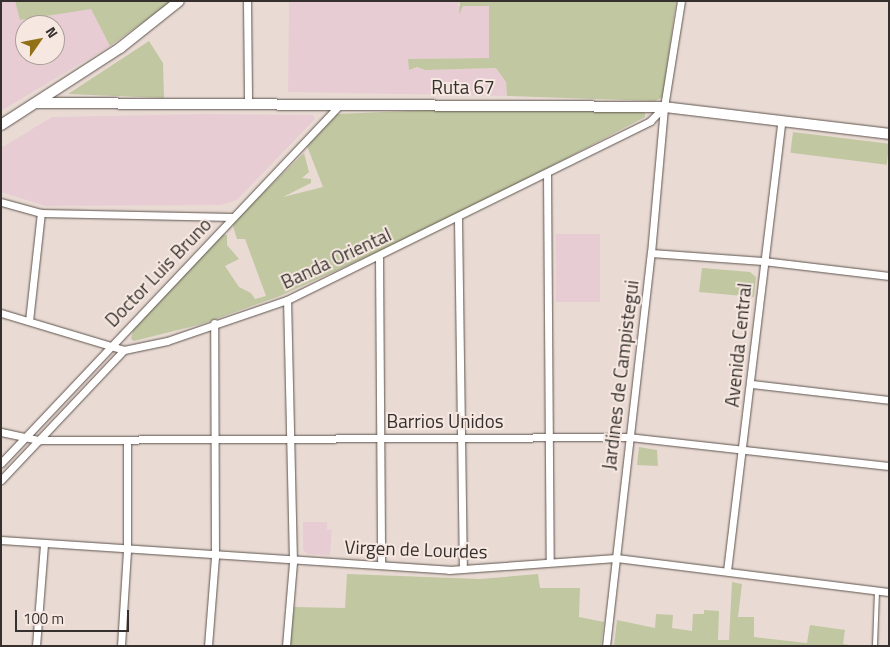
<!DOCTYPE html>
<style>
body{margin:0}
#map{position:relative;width:890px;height:647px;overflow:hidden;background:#e9dbd4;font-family:"Titillium Web",sans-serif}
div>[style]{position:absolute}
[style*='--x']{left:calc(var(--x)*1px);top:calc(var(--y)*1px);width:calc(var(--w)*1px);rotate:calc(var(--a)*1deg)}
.industrial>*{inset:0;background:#e7cdd3;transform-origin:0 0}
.green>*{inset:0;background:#c1c7a1;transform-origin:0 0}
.roads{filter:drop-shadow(0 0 1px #5f544e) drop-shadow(0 0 1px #5f544e)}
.lane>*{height:4px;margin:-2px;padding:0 2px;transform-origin:2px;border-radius:2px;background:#fff}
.street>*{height:7px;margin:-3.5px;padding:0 3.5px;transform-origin:3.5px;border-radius:3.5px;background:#fff}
.secondary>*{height:10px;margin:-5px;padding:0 5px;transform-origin:5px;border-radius:5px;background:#fff}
span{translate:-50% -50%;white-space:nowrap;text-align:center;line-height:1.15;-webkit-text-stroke:4px #f6e8e1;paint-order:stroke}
.street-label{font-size:19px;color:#35302d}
.frame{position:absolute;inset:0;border:2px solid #35302d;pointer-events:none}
.north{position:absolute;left:15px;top:15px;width:50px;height:50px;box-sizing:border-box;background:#f6e8e1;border:1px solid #a99e99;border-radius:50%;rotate:57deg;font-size:14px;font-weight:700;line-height:20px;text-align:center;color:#35302d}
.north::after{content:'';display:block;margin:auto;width:18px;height:22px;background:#917016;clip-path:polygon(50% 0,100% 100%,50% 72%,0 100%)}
.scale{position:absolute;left:15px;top:610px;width:114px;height:22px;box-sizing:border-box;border:2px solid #35302d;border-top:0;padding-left:6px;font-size:15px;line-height:18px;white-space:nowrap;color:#35302d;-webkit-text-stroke:4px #f6e8e1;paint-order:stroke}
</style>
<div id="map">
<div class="industrial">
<div style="clip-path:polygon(evenodd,1px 1px,15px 1px,20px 20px,91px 8px,110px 46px,1px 111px,1px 1px,25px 25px,55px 25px,55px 55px,25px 55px,25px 25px)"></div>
<div style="clip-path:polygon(289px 1px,460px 1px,457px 6px,489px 6px,489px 58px,409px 59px,409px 70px,417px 67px,425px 70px,496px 68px,506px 82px,507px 96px,288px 92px)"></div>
<div style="clip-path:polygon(203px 114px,313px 115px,315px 119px,237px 200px,220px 205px,45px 206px,1px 192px,1px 148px,52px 117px)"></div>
<div style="left:556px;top:234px;width:44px;height:68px"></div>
<div style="clip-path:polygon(303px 522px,327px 522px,327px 530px,332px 529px,330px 555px,307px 554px,303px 550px)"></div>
</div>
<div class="green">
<div style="clip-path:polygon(15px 1px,172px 1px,110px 46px,91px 9px,20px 20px)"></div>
<div style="clip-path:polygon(460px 1px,676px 1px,663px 97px,655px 101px,507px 96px,506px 82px,496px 68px,425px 70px,417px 67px,409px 70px,408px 59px,489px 58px,489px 6px,463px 6px,459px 15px)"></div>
<div style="clip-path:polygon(149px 41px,163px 63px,164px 98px,68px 94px)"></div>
<div style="clip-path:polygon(434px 110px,635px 111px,645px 113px,645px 117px,453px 218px,280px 296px,202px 324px,134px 341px,131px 339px,134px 327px,221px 234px,227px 235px,227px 245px,239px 259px,225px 266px,239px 287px,251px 293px,255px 299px,266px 296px,245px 239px,237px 239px,232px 223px,304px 153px,309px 172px,302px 178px,311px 179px,311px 183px,283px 197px,323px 187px,307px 146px,337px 114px)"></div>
<div style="left:793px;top:132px;width:97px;height:21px;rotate:7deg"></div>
<div style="clip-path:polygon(702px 268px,750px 272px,756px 277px,754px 297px,699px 292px)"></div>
<div style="clip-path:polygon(639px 447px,657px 450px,658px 466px,637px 465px)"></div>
<div style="clip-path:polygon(347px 574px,480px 579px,538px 574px,540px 588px,580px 588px,579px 617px,604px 622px,601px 646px,290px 646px,294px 607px,345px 608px)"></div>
<div style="clip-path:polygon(732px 582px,742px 584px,738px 617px,754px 617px,754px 637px,807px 643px,810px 625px,845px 630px,843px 644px,857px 646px,614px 646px,617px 620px,655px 628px,656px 614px,673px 615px,672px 628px,692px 631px,693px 614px,704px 614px,704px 610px,719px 611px,718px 640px,729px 640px)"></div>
</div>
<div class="roads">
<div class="lane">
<div style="--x:875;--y:646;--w:55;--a:-87.9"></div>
</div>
<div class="street">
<div style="--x:247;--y:1;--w:104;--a:89.4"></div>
<div style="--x:547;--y:173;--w:389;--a:89.6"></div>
<div style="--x:1;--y:202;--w:41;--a:15.4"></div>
<div style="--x:41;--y:213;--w:192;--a:1.2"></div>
<div style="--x:458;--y:218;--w:351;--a:89.2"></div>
<div style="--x:651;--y:253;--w:112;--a:4.1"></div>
<div style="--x:763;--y:261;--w:127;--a:6.8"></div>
<div style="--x:379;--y:256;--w:308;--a:89.6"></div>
<div style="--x:1;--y:313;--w:128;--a:16.7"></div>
<div style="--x:124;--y:350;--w:44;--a:-11.8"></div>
<div style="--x:167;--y:341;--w:127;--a:-18.9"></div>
<div style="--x:287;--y:300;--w:405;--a:-26.2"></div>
<div style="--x:650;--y:121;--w:20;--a:-45"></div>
<div style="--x:29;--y:321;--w:109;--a:-83.7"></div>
<div style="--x:751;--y:384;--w:139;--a:6.6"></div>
<div style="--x:1;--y:432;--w:40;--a:12"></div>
<div style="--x:40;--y:440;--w:589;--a:-0.29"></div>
<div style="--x:629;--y:437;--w:262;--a:6.4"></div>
<div style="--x:1;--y:463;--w:494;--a:-46.6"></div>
<div style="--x:1;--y:480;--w:179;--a:-46.6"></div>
<div style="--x:1;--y:540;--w:449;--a:3.8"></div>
<div style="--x:449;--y:570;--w:167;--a:-4.1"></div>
<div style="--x:616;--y:558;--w:275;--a:7.1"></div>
<div style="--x:727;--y:571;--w:452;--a:-83.1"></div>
<div style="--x:36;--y:646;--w:101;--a:-85.5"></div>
<div style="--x:121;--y:646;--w:95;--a:-86.4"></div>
<div style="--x:127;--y:551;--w:111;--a:-90"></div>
<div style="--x:208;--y:646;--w:89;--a:-85.5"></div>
<div style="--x:215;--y:557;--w:234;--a:-90.2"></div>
<div style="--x:286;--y:646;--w:84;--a:-85.2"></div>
<div style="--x:293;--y:562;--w:262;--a:-91.3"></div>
<div style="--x:606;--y:646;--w:396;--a:-83.5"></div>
<div style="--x:651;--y:253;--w:147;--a:-84.9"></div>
<div style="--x:664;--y:107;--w:107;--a:-80.9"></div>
</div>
<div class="secondary">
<div style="--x:36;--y:103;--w:628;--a:0.36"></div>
<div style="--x:664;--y:107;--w:227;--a:6.8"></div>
<div style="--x:1;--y:125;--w:142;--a:-32.9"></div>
<div style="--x:120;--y:48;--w:75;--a:-38.5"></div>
</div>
</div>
<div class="street-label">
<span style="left:463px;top:87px">Ruta 67</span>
<span style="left:336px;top:258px;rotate:-25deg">Banda Oriental</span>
<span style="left:158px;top:272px;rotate:-46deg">Doctor Luis Bruno</span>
<span style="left:738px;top:345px;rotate:-84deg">Avenida Central</span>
<span style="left:620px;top:375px;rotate:-83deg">Jardines de Campistegui</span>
<span style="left:445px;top:421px">Barrios Unidos</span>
<span style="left:416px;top:549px;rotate:2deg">Virgen de Lourdes</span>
</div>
<div class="frame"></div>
<div class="north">N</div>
<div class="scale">100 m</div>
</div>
